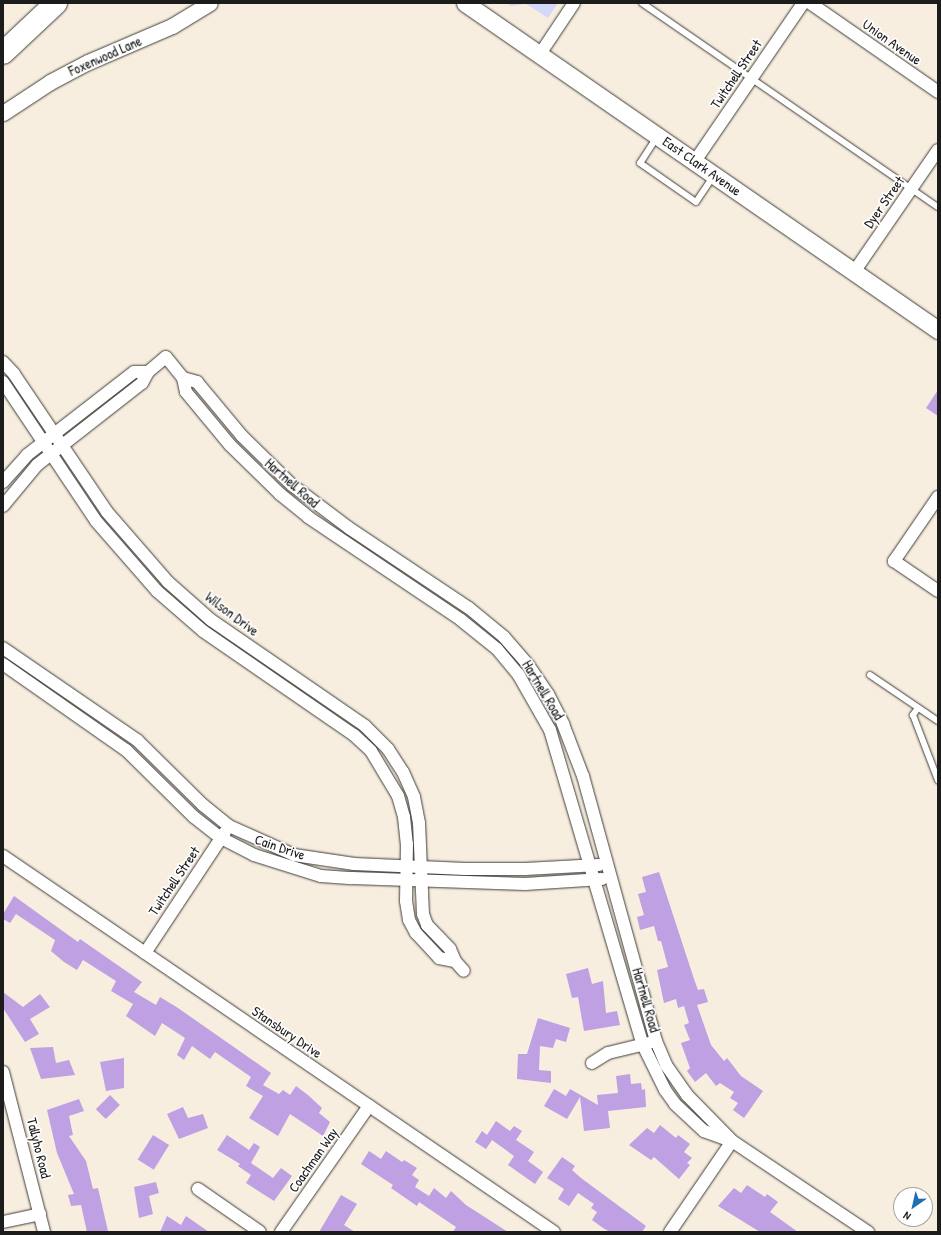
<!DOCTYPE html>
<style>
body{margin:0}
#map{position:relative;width:941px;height:1235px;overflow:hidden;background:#f8eedf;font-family:"Patrick Hand",sans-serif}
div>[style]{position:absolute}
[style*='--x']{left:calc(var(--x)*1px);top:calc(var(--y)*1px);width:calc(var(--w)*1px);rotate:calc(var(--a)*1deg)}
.built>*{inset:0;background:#d4d8f9}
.building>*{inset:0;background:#bea0e3;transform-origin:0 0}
.roads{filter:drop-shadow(0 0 1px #3d3c39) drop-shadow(0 0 1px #3d3c39)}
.service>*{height:6px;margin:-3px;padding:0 3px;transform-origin:3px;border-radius:3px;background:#fff}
.minor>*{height:12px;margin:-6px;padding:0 6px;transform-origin:6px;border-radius:6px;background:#fff}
.tertiary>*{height:15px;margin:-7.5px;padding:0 7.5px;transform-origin:7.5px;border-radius:7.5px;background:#fff}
.secondary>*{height:17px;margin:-8.5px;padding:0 8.5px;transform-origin:8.5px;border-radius:8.5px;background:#fff}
.motorway>*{height:22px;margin:-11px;padding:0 11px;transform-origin:11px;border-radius:11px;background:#fff}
span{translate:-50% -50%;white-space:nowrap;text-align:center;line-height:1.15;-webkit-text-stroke:3.5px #fff;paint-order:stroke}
.street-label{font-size:14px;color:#1c1c1c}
.frame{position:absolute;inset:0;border:4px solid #1c1c1c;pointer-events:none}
.north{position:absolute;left:893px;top:1187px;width:40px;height:40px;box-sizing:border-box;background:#fff;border:1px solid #a4a4a4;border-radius:50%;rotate:214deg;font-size:11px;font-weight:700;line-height:16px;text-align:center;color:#1c1c1c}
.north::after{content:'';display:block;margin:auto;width:14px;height:18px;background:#1f6fb2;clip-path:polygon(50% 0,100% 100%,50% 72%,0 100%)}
</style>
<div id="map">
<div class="built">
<div style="clip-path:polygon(506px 3px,558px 3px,548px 18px,526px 4px,511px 6px)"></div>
</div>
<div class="building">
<div style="clip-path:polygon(938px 390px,938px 416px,926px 408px)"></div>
<div style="clip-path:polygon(659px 872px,694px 979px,698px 990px,704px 989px,708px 1002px,697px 1005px,711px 1045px,724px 1061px,727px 1058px,741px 1076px,763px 1091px,744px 1118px,733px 1110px,738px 1103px,730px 1098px,734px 1092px,720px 1083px,716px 1086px,706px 1073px,695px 1082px,687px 1071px,690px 1068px,681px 1043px,690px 1040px,684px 1025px,689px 1023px,684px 1006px,678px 1008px,676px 999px,664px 1003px,657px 970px,668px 967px,661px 941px,658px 941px,654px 926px,640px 930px,637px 917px,644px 915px,638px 894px,646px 892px,642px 877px)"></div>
<div style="clip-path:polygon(14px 896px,78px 942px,80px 939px,142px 982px,134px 992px,156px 1005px,160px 997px,178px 1008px,271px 1073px,263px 1085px,279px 1094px,283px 1090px,290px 1095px,296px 1086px,308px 1095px,322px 1108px,319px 1113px,330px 1122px,323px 1136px,290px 1114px,278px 1136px,249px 1118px,263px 1096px,246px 1086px,251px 1077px,215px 1052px,210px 1059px,192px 1046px,184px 1060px,177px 1055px,185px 1038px,162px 1023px,155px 1036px,126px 1016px,133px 1004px,111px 991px,116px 981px,83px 960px,77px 970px,64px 962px,51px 951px,55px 940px,16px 914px,10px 923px,3px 919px,3px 914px)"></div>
<div style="clip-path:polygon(588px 968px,592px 984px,603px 981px,606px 1013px,617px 1011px,620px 1025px,584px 1031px,578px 997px,572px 998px,566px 974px)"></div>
<div style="clip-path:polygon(3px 992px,23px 1007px,40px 994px,50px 1007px,30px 1019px,39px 1034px,25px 1042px,3px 1008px)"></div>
<div style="clip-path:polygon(538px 1018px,570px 1028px,566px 1042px,556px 1039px,553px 1048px,540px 1046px,539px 1070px,551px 1071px,551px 1083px,517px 1079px,518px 1054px,527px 1054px)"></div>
<div style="clip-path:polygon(53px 1047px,56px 1063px,69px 1060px,75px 1075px,41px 1079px,30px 1048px)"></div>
<div style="clip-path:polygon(124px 1058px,124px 1088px,106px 1091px,100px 1062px)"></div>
<div style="clip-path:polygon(630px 1074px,631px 1084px,641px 1083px,642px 1090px,645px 1089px,646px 1107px,608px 1111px,610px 1128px,584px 1131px,580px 1097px,567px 1119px,544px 1106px,554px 1089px,566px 1096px,570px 1089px,598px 1105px,597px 1095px,618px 1093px,616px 1076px)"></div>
<div style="left:110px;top:1095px;width:14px;height:20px;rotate:45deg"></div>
<div style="clip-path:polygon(79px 1099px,84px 1111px,69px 1116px,73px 1135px,69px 1136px,86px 1161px,93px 1189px,98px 1188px,108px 1231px,87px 1232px,81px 1205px,71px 1206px,68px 1195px,74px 1194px,57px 1153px,47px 1110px)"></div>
<div style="clip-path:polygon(183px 1107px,188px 1118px,203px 1114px,208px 1128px,179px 1139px,167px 1114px)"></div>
<div style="clip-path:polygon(496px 1121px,510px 1131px,514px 1126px,522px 1131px,516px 1140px,534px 1152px,528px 1161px,543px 1172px,535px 1184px,508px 1165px,514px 1156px,492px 1140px,486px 1149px,475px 1142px,482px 1131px,487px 1135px)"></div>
<div style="clip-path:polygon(660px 1125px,676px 1138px,678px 1135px,690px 1144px,684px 1152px,692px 1158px,687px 1163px,690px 1165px,679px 1179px,654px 1157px,651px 1160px,629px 1145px,647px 1128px,654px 1133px)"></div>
<div style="left:153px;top:1135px;width:19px;height:29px;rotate:32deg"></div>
<div style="clip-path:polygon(227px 1135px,249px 1150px,254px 1143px,260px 1147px,251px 1163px,273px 1178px,281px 1168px,292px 1176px,274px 1201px,246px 1183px,251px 1175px,238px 1166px,240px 1164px,217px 1150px)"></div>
<div style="clip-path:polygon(369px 1151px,381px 1159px,386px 1151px,402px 1162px,404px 1160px,417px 1168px,412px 1175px,419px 1180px,415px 1187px,429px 1196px,434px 1188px,446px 1198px,451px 1191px,466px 1205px,508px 1232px,453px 1232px,456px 1227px,419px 1202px,417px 1206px,391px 1188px,393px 1185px,361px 1164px)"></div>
<div style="clip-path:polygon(562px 1157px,575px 1166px,572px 1170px,581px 1178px,646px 1226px,642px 1232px,610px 1232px,603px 1228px,592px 1220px,597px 1212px,591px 1208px,594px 1204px,578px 1193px,569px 1206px,558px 1199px,564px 1189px,547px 1178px)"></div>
<div style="clip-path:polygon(156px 1182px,159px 1193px,149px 1196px,153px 1214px,139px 1218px,134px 1187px)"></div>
<div style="clip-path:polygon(747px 1185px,765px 1197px,767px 1194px,778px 1202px,770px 1212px,798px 1232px,760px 1232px,718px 1206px,734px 1188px,741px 1193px)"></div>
<div style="clip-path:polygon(341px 1195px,357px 1204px,344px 1225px,355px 1232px,319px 1232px)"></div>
<div style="clip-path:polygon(167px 1216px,181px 1225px,186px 1216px,209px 1232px,160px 1232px)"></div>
</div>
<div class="roads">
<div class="service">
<div style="--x:642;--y:3;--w:359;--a:34.6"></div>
<div style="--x:657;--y:137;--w:31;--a:123"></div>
<div style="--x:640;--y:163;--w:68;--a:34.9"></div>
<div style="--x:696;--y:202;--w:30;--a:-56"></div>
<div style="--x:870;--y:675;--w:82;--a:34.1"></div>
<div style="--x:918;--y:708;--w:9;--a:126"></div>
<div style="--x:913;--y:715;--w:70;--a:69"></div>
</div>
<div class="minor">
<div style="--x:810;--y:3;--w:156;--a:34.8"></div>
<div style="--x:540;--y:54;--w:61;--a:-56.3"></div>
<div style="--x:695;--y:161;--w:191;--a:-55.6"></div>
<div style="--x:854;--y:272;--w:148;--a:-55.5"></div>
<div style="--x:3;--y:362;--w:16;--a:47"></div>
<div style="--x:14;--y:374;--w:166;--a:56"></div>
<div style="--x:107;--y:512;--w:93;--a:48.9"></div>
<div style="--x:168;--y:582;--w:57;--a:41.5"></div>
<div style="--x:211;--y:620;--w:187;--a:34.5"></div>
<div style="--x:365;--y:726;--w:33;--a:45"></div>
<div style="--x:388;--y:749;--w:27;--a:57"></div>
<div style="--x:403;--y:772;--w:27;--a:66"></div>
<div style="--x:414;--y:797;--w:26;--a:79"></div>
<div style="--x:419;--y:823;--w:91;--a:87.5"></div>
<div style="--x:423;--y:914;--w:12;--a:70"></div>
<div style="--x:427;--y:925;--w:33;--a:46"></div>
<div style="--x:450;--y:949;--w:13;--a:67"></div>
<div style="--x:455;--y:961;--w:13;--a:48"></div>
<div style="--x:183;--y:378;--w:15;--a:16"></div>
<div style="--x:197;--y:382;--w:70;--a:50.2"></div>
<div style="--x:242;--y:436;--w:70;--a:44.4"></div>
<div style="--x:292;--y:485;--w:71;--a:37"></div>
<div style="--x:349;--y:528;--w:144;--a:33.7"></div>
<div style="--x:469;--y:608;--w:45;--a:39.6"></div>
<div style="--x:504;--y:637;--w:38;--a:49"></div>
<div style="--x:529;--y:666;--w:34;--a:56"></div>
<div style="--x:548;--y:694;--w:34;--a:63"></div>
<div style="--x:563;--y:724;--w:56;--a:69"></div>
<div style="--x:583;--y:776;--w:275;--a:74.6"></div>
<div style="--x:656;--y:1041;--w:26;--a:67"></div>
<div style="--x:666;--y:1065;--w:37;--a:55"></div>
<div style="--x:687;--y:1095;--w:63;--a:45.6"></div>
<div style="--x:3;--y:382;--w:167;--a:56.2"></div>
<div style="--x:96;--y:521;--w:93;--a:48.9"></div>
<div style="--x:157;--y:591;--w:61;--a:41"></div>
<div style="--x:203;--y:631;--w:183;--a:34.6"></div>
<div style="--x:354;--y:735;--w:23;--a:43"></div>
<div style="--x:371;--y:751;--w:52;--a:59"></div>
<div style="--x:398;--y:796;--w:22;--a:74"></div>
<div style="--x:404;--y:817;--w:27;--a:84"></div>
<div style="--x:407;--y:844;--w:57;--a:91"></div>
<div style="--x:406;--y:901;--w:19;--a:81"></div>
<div style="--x:409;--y:920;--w:15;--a:62"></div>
<div style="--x:416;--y:933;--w:34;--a:47"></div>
<div style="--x:439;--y:958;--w:16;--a:11"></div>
<div style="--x:3;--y:482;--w:36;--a:-48"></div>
<div style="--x:27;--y:455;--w:135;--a:-37.8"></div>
<div style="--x:134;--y:372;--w:14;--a:0"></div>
<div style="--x:938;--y:497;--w:78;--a:124.5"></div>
<div style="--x:894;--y:561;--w:53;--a:34.3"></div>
<div style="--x:3;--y:506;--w:53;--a:-50.3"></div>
<div style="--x:37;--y:465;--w:133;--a:-38"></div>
<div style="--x:142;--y:383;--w:13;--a:-61"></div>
<div style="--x:148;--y:372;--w:23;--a:-40"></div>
<div style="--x:166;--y:357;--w:27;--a:51"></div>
<div style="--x:183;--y:378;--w:14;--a:78"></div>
<div style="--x:186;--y:392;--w:69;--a:50.3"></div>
<div style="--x:230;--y:445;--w:70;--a:44.4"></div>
<div style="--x:280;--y:494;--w:36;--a:39"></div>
<div style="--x:308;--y:517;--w:184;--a:33.9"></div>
<div style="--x:461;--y:620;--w:46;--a:38.9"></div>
<div style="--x:497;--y:649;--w:33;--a:50"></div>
<div style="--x:518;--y:674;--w:64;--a:60.3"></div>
<div style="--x:550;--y:730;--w:328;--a:73.6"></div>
<div style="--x:643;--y:1045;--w:50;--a:63.9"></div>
<div style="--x:665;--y:1090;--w:17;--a:54"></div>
<div style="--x:675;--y:1104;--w:40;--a:43"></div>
<div style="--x:704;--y:1131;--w:30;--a:20"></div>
<div style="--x:732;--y:1141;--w:164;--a:33.8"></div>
<div style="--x:3;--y:648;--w:163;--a:34.5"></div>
<div style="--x:137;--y:740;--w:93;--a:44.6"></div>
<div style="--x:203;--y:805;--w:33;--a:39"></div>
<div style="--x:229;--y:826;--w:71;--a:24"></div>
<div style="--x:294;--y:855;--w:61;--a:8.5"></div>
<div style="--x:354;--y:864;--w:111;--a:2.6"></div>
<div style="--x:465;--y:869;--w:60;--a:0"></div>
<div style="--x:525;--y:869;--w:74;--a:-3.1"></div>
<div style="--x:3;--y:664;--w:150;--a:35"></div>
<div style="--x:126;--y:750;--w:95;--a:44.6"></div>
<div style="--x:194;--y:817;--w:34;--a:38"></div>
<div style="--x:221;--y:838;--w:37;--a:27"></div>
<div style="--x:254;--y:855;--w:70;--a:17.4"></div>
<div style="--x:321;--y:876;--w:31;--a:4"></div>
<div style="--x:352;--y:878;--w:173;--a:2"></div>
<div style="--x:525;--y:884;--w:77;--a:-3.7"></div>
<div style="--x:3;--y:856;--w:667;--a:34.31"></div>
<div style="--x:145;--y:953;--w:145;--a:-56.5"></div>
<div style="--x:592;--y:1063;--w:19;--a:-32"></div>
<div style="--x:608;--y:1053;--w:42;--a:-13.7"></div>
<div style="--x:3;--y:1072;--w:165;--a:75.6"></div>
<div style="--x:198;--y:1189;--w:75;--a:34.7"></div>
<div style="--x:3;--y:1222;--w:38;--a:-12"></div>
<div style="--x:281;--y:1232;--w:154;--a:-55.1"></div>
<div style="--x:670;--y:1232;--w:110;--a:-55.7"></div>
</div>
<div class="tertiary">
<div style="--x:3;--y:113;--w:56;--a:-33.4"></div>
<div style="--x:50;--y:82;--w:43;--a:-27.8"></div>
<div style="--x:88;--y:62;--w:91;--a:-23.2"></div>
<div style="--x:172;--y:26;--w:44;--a:-31.2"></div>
</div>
<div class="secondary">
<div style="--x:465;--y:3;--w:575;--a:34.66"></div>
</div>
<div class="motorway">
<div style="--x:3;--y:53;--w:73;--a:-43.3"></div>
</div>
</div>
<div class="street-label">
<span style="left:892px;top:42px;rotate:35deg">Union Avenue</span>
<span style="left:105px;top:56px;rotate:-24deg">Foxenwood Lane</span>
<span style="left:736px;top:74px;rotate:-56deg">Twitchell Street</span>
<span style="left:702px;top:166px;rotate:35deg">East Clark Avenue</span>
<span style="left:884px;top:202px;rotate:-55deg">Dyer Street</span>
<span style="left:292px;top:483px;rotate:41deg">Hartnell Road</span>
<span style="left:232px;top:614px;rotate:37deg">Wilson Drive</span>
<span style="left:543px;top:690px;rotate:59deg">Hartnell Road</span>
<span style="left:280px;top:847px;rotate:19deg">Cain Drive</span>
<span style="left:174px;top:881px;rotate:-56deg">Twitchell Street</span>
<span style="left:646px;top:1000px;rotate:74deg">Hartnell Road</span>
<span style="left:287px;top:1032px;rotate:34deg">Stansbury Drive</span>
<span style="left:39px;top:1148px;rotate:76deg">Tallyho Road</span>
<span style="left:313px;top:1160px;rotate:-55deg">Coachman Way</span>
</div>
<div class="frame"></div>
<div class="north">N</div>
</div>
